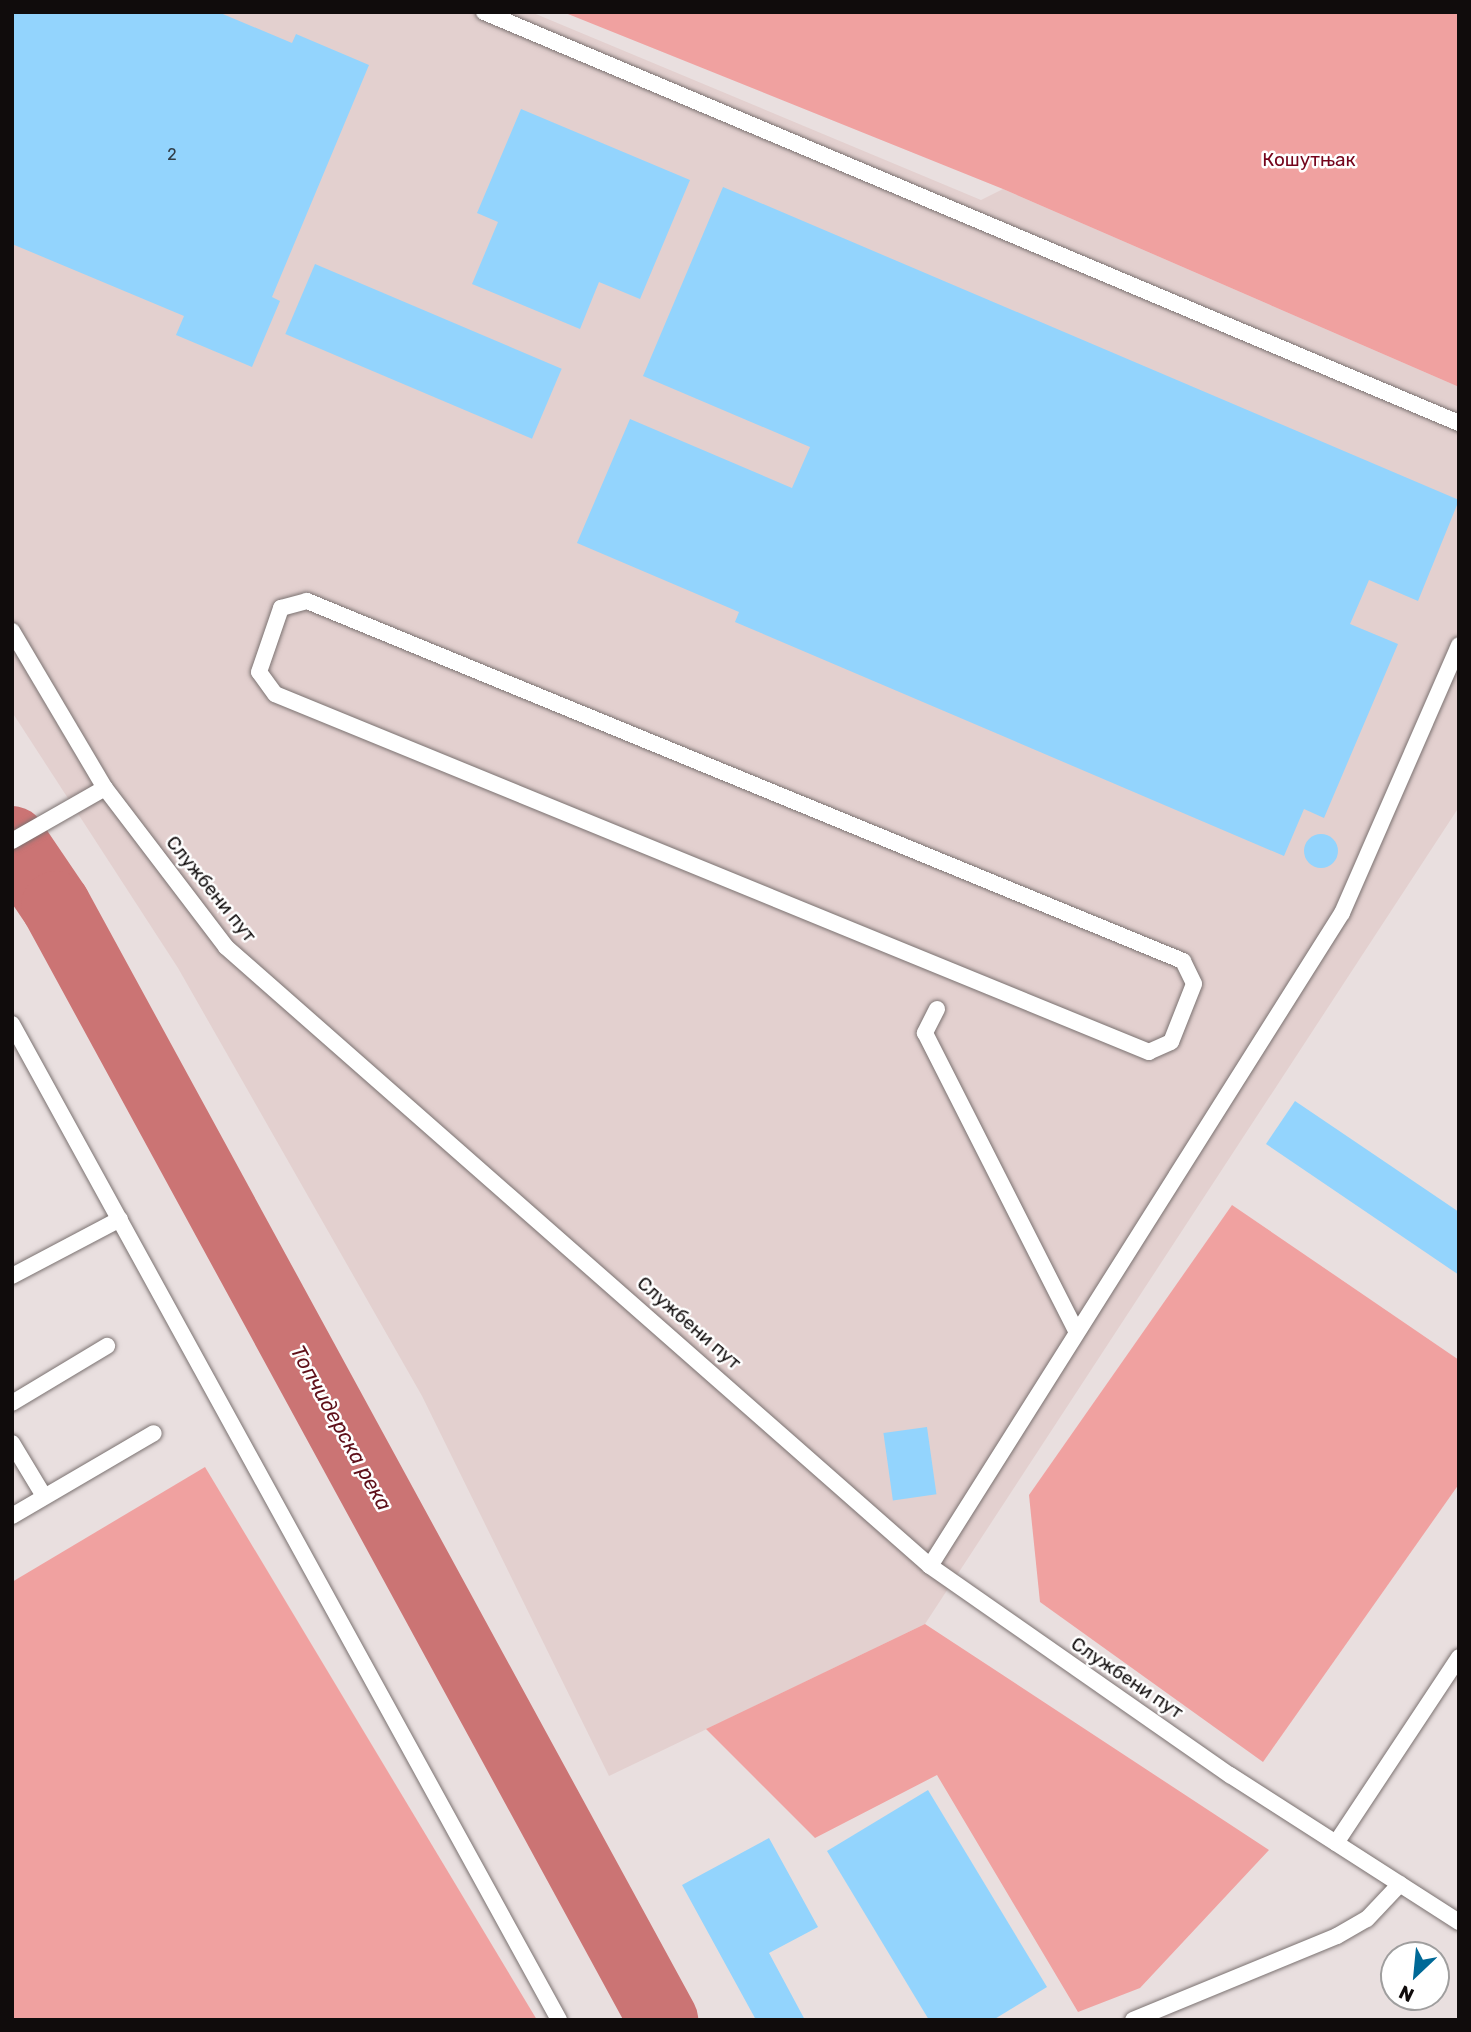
<!DOCTYPE html>
<meta charset="utf-8">
<style>
body{margin:0}
#map{position:relative;width:1471px;height:2032px;overflow:hidden;background:#e9dfdf;font-family:Rubik,sans-serif}
div>[style]{position:absolute}
[style*='--x']{left:calc(var(--x)*1px);top:calc(var(--y)*1px);width:calc(var(--w)*1px);rotate:calc(var(--a)*1deg)}
.built>*{inset:0;background:#e3d0cf}
.green>*{inset:0;background:#f0a1a0}
.river>*{height:70px;margin:-35px;padding:0 35px;transform-origin:35px;border-radius:35px;background:#cb7474}
.building>*{inset:0;background:#93d4fd;transform-origin:0 0}
.round{border-radius:50%}
.roads{filter:drop-shadow(0 0 2px #7b7271) drop-shadow(0 0 2px #7b7271)}
.lane>*{height:16px;margin:-8px;padding:0 8px;transform-origin:8px;border-radius:8px;background:#fff}
span{translate:-50% -50%;white-space:nowrap;text-align:center;line-height:1.15;-webkit-text-stroke:5px #fff;paint-order:stroke}
.number-label{font-size:16px;color:#313e48}
.number-label span{-webkit-text-stroke-width:0}
.park-label{font-size:19px;color:#74041b}
.street-label{font-size:19px;color:#100c0c}
.water-label{font-size:21px;color:#5f101a;font-style:italic}
.frame{position:absolute;inset:0;border:14px solid #100c0c;pointer-events:none}
.north{position:absolute;left:1380px;top:1941px;width:70px;height:70px;box-sizing:border-box;background:#fff;border:2px solid #9f9e9e;border-radius:50%;rotate:206deg;font-size:19px;font-weight:700;line-height:28px;text-align:center;color:#100c0c}
.north::after{content:'';display:block;margin:auto;width:24px;height:32px;background:#006997;clip-path:polygon(50% 0,100% 100%,50% 72%,0 100%)}
</style>
<div id="map">
<div class="built">
<div style="clip-path:polygon(12px 12px,531px 12px,981px 200px,1003px 189px,1459px 387px,1459px 807px,925px 1624px,609px 1776px,422px 1396px,178px 968px,12px 712px)"></div>
</div>
<div class="green">
<div style="clip-path:polygon(563px 12px,1459px 12px,1459px 387px,1003px 189px)"></div>
<div style="clip-path:polygon(1232px 1205px,1459px 1360px,1459px 1484px,1263px 1762px,1040px 1602px,1029px 1495px)"></div>
<div style="clip-path:polygon(205px 1467px,537px 2020px,12px 2020px,12px 1582px)"></div>
<div style="clip-path:polygon(925px 1624px,1269px 1850px,1140px 1988px,1078px 2012px,937px 1775px,815px 1838px,706px 1729px)"></div>
</div>
<div class="river">
<div style="--x:12;--y:841;--w:78;--a:55.9"></div>
<div style="--x:56;--y:906;--w:1269;--a:61.41"></div>
</div>
<div class="building">
<div style="clip-path:polygon(12px 12px,218px 12px,292px 43px,296px 34px,369px 65px,272px 297px,280px 301px,252px 367px,176px 335px,184px 316px,12px 244px)"></div>
<div style="clip-path:polygon(521px 109px,690px 180px,640px 299px,599px 282px,580px 329px,472px 284px,498px 222px,477px 213px)"></div>
<div style="clip-path:polygon(723px 187px,1459px 500px,1418px 601px,1369px 580px,1350px 624px,1398px 644px,1324px 818px,1304px 809px,1284px 856px,735px 622px,739px 612px,577px 543px,630px 419px,792px 488px,810px 447px,643px 376px)"></div>
<div style="left:315px;top:264px;width:268px;height:76px;rotate:23deg"></div>
<div class="round" style="left:1304px;top:834px;width:34px;height:34px"></div>
<div style="clip-path:polygon(1295px 1101px,1459px 1212px,1459px 1275px,1266px 1144px)"></div>
<div style="left:927px;top:1427px;width:68px;height:44px;rotate:82deg"></div>
<div style="clip-path:polygon(928px 1790px,1047px 1987px,993px 2020px,929px 2020px,827px 1851px)"></div>
<div style="clip-path:polygon(769px 1838px,818px 1927px,769px 1953px,805px 2020px,756px 2020px,682px 1885px)"></div>
</div>
<div class="roads">
<div class="lane">
<div style="--x:484;--y:12;--w:1058;--a:22.86"></div>
<div style="--x:307;--y:601;--w:947;--a:22.34"></div>
<div style="--x:1183;--y:961;--w:25;--a:64"></div>
<div style="--x:1194;--y:984;--w:62;--a:111.6"></div>
<div style="--x:1171;--y:1042;--w:24;--a:156"></div>
<div style="--x:1149;--y:1052;--w:944;--a:-157.73"></div>
<div style="--x:275;--y:694;--w:27;--a:-126"></div>
<div style="--x:259;--y:672;--w:68;--a:-71"></div>
<div style="--x:281;--y:608;--w:27;--a:-15"></div>
<div style="--x:12;--y:631;--w:182;--a:59.4"></div>
<div style="--x:105;--y:788;--w:200;--a:52.7"></div>
<div style="--x:226;--y:947;--w:937;--a:41.32"></div>
<div style="--x:930;--y:1566;--w:366;--a:34.9"></div>
<div style="--x:1230;--y:1775;--w:272;--a:32.7"></div>
<div style="--x:12;--y:841;--w:107;--a:-29.7"></div>
<div style="--x:937;--y:1009;--w:27;--a:117"></div>
<div style="--x:925;--y:1033;--w:334;--a:63.1"></div>
<div style="--x:12;--y:1024;--w:1136;--a:61.22"></div>
<div style="--x:12;--y:1276;--w:122;--a:-27.8"></div>
<div style="--x:12;--y:1403;--w:111;--a:-31"></div>
<div style="--x:12;--y:1443;--w:62;--a:58.9"></div>
<div style="--x:12;--y:1516;--w:164;--a:-30.3"></div>
<div style="--x:930;--y:1566;--w:772;--a:-57.75"></div>
<div style="--x:1342;--y:913;--w:292;--a:-66.4"></div>
<div style="--x:1336;--y:1843;--w:223;--a:-56.5"></div>
<div style="--x:1133;--y:2020;--w:221;--a:-22.4"></div>
<div style="--x:1337;--y:1936;--w:34;--a:-30"></div>
<div style="--x:1367;--y:1919;--w:48;--a:-46.7"></div>
</div>
</div>
<div class="number-label">
<span style="left:172px;top:155px">2</span>
</div>
<div class="park-label">
<span style="left:1309px;top:160px">Кошутњак</span>
</div>
<div class="street-label">
<span style="left:211px;top:889px;rotate:51deg">Службени пут</span>
<span style="left:689px;top:1323px;rotate:41deg">Службени пут</span>
<span style="left:1127px;top:1678px;rotate:34deg">Службени пут</span>
</div>
<div class="water-label">
<span style="left:341px;top:1428px;rotate:61deg">Топчидерска река</span>
</div>
<div class="frame"></div>
<div class="north">N</div>
</div>
